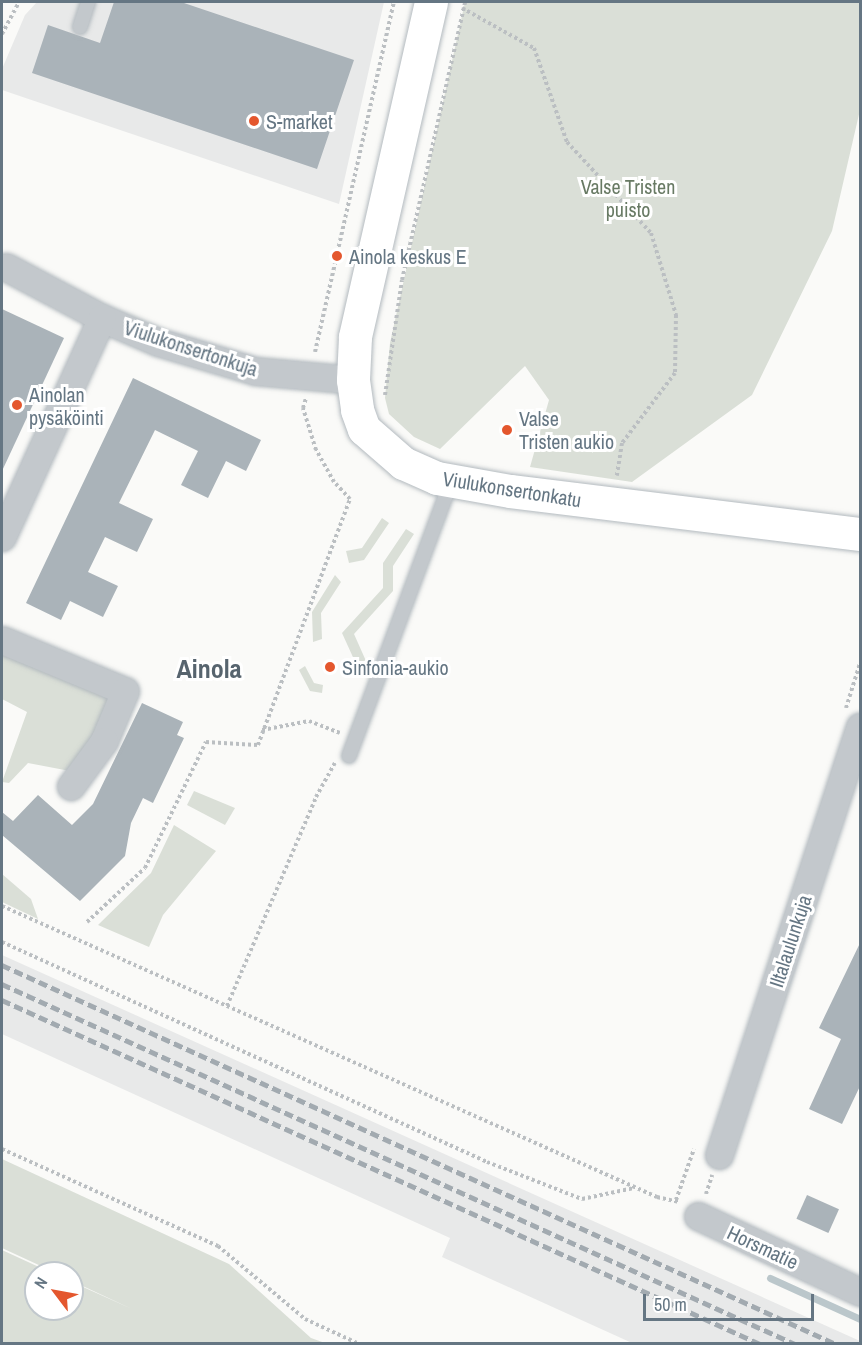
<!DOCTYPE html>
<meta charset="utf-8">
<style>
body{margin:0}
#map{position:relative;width:862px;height:1345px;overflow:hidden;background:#fafaf8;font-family:"Archivo Narrow",sans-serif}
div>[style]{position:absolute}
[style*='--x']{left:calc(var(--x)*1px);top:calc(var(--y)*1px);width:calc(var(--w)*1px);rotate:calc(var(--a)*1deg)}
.built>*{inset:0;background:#e8e9e9}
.green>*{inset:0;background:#dadfd7}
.stream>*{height:7px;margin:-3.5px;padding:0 3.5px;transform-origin:3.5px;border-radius:3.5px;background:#bbc7cb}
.building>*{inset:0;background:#aab3b9;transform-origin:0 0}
.path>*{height:4px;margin-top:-2px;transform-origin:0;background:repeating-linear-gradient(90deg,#bbbfc2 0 3px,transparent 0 6px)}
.roads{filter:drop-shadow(0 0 2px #b3babf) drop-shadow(0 0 2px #b3babf)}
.lane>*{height:14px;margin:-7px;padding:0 7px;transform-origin:7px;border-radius:7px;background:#c3c8cc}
.street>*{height:27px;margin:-13.5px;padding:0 13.5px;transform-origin:13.5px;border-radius:13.5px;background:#c3c8cc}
.secondary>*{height:33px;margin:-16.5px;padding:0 16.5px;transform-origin:16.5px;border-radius:16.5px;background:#fff}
.rail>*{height:4.5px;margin-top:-2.25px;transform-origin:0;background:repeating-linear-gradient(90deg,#a2aab0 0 9px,transparent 0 13.5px)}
.dots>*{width:16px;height:16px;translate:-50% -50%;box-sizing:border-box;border:3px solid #fff;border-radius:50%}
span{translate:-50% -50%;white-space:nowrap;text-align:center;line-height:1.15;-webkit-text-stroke:6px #fff;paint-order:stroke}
.poi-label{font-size:20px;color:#657683}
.left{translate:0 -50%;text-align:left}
.park-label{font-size:20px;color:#687a64}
.street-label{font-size:20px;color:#657683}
.district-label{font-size:26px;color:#57646e;font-weight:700}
.frame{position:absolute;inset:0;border:3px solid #657683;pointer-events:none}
.north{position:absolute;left:24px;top:1261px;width:60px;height:60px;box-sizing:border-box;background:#fff;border:2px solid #c1c8cd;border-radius:50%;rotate:302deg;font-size:16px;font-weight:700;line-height:24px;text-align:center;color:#657683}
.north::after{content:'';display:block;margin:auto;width:21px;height:27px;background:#e4572e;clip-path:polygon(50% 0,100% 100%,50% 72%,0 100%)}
.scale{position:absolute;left:643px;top:1294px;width:171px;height:27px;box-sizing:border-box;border:3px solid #657683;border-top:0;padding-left:8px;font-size:18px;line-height:21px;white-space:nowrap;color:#657683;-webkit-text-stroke:4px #fff;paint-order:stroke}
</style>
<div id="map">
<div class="built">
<div style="clip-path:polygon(37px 2px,384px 2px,339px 204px,2px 90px,2px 69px,25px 15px)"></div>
<div style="clip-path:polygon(2px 955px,860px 1341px,860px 1343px,632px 1343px,442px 1257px,450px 1238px,2px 1034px)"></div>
</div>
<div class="green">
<div style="clip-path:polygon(465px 2px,860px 2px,860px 110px,832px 231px,752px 395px,632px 482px,530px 467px,549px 400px,525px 366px,440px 449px,414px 437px,389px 414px,385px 398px,390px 343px)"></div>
<div style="clip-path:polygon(382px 518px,389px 523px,364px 560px,349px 563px,346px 551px,362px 548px)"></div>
<div style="clip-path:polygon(406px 529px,414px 534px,393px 566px,393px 591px,354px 634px,366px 661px,357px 666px,342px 633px,383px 588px,383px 563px)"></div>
<div style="clip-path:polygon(335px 575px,341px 582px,321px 613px,322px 639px,313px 642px,312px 612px)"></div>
<div style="clip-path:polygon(2px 651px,114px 695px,94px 736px,70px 771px,28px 763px,9px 783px,2px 782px,27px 712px,2px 699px)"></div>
<div style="clip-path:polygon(305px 666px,314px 683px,323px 685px,322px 693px,310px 691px,299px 670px)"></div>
<div style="clip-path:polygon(194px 791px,235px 808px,225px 825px,187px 805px)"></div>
<div style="clip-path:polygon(174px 825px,216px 851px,163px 915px,149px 947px,98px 925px,151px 873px)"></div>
<div style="clip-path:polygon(2px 874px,31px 899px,38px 919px,2px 902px)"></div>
<div style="clip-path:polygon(2px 1159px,229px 1264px,311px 1338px,325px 1343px,2px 1343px,2px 1250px,52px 1273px,36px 1273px,36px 1309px,72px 1309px,72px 1282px,132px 1309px,72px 1281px,72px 1273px,56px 1273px,2px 1248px)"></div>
</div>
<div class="stream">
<div style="--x:770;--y:1278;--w:99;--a:24.5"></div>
</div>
<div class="building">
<div style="clip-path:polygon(114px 2px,181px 2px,354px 60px,317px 169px,32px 73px,48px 25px,100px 43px)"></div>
<div style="clip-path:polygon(2px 309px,64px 338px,2px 471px)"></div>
<div style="clip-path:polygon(133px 378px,261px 440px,246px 471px,226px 461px,208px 498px,181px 485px,198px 451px,155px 430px,119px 503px,153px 519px,137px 552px,105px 537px,88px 572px,118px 586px,103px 617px,70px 601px,61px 620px,26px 603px)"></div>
<div style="clip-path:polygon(142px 703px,183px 722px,177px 735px,184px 738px,153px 803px,143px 798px,131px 823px,125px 856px,80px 901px,2px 835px,2px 812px,13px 821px,38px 795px,72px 825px,93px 804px)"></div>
<div style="clip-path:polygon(861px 941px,861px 1084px,842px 1124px,809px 1109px,841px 1039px,819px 1028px)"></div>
<div style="left:807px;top:1195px;width:35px;height:26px;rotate:24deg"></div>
</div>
<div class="path">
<div style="--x:462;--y:8;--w:82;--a:29.1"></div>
<div style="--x:534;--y:48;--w:100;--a:70.7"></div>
<div style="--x:567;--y:142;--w:124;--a:47.3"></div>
<div style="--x:651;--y:233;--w:86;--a:73"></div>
<div style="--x:676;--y:315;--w:58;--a:91"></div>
<div style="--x:675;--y:373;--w:88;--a:127.1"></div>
<div style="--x:622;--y:443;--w:33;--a:99"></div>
<div style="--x:2;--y:34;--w:36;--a:-62"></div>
<div style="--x:315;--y:352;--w:359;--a:-77.3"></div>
<div style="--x:385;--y:395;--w:116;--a:-81.6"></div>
<div style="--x:402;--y:280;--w:285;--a:-77.2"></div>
<div style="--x:846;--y:708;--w:47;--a:-72.7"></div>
<div style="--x:262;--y:730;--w:48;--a:-10.8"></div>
<div style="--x:309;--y:721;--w:33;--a:21"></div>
<div style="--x:2;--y:906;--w:717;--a:23.95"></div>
<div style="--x:657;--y:1197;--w:23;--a:13"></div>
<div style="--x:87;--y:922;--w:79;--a:-43"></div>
<div style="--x:145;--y:868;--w:140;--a:-64.2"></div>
<div style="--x:206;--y:742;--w:52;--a:3.3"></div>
<div style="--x:258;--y:745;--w:263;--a:-69.5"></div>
<div style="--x:350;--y:499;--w:23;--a:-133"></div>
<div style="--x:334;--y:482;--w:37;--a:-119"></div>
<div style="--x:316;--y:450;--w:44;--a:-107.2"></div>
<div style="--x:303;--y:408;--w:10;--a:-73"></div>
<div style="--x:2;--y:942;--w:533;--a:24.4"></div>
<div style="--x:487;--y:1162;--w:102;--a:21.3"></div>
<div style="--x:582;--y:1199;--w:53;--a:-11.9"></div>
<div style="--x:227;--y:1006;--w:227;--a:-66.9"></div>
<div style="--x:316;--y:797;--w:39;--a:-61"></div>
<div style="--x:2;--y:1149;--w:237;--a:24.2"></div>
<div style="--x:218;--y:1246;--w:114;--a:40"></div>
<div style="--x:305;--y:1319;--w:60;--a:24.8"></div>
<div style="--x:706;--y:1194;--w:20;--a:-72"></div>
<div style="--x:676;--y:1200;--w:54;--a:-70.6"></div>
</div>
<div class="roads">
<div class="lane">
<div style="--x:80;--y:27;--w:26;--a:-72"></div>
<div style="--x:349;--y:756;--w:293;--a:-69.6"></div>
</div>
<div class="street">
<div style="--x:6;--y:267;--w:109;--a:28"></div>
<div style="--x:102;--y:318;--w:61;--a:23.2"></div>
<div style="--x:158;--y:342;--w:101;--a:16.6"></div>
<div style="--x:255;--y:371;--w:98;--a:5.2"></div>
<div style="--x:2;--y:537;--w:241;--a:-65.5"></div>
<div style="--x:2;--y:640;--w:133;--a:22.5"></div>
<div style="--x:125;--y:691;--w:54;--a:112.8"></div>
<div style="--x:104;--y:741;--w:56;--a:126.3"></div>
<div style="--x:719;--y:1155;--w:451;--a:-71.8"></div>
<div style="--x:698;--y:1216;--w:179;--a:25.1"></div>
</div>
<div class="secondary">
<div style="--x:431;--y:2;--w:344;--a:102.8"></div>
<div style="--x:355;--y:337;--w:43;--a:92.7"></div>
<div style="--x:353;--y:380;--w:30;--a:82"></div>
<div style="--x:357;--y:410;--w:20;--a:70"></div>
<div style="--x:364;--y:429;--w:52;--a:41.1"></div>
<div style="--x:403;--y:463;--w:37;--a:24"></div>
<div style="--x:437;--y:478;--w:74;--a:10.1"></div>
<div style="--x:510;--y:491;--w:353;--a:7"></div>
</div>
</div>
<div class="rail">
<div style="--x:2;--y:965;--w:916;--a:24.44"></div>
<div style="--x:2;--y:984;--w:871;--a:24.42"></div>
<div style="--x:2;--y:1000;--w:832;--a:24.41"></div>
</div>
<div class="dots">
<div style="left:254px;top:121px;background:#e4572e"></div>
<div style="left:337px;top:256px;background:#e4572e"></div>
<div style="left:17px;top:405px;background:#e4572e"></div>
<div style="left:507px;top:430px;background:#e4572e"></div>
<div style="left:330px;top:667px;background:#e4572e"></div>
</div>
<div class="poi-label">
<span class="left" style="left:266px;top:121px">S-market</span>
<span class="left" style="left:349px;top:256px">Ainola keskus E</span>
<span class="left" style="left:29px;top:406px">Ainolan<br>pysäköinti</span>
<span class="left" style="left:519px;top:430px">Valse<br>Tristen aukio</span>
<span class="left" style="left:342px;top:667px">Sinfonia-aukio</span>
</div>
<div class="park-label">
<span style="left:628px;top:198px">Valse Tristen<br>puisto</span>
</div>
<div class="street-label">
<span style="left:191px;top:348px;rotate:18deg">Viulukonsertonkuja</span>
<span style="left:512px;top:489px;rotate:9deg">Viulukonsertonkatu</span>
<span style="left:790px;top:941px;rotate:-72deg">Iltalaulunkuja</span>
<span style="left:763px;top:1247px;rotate:25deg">Horsmatie</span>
</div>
<div class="district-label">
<span style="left:209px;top:669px">Ainola</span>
</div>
<div class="frame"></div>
<div class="north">N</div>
<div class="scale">50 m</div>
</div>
